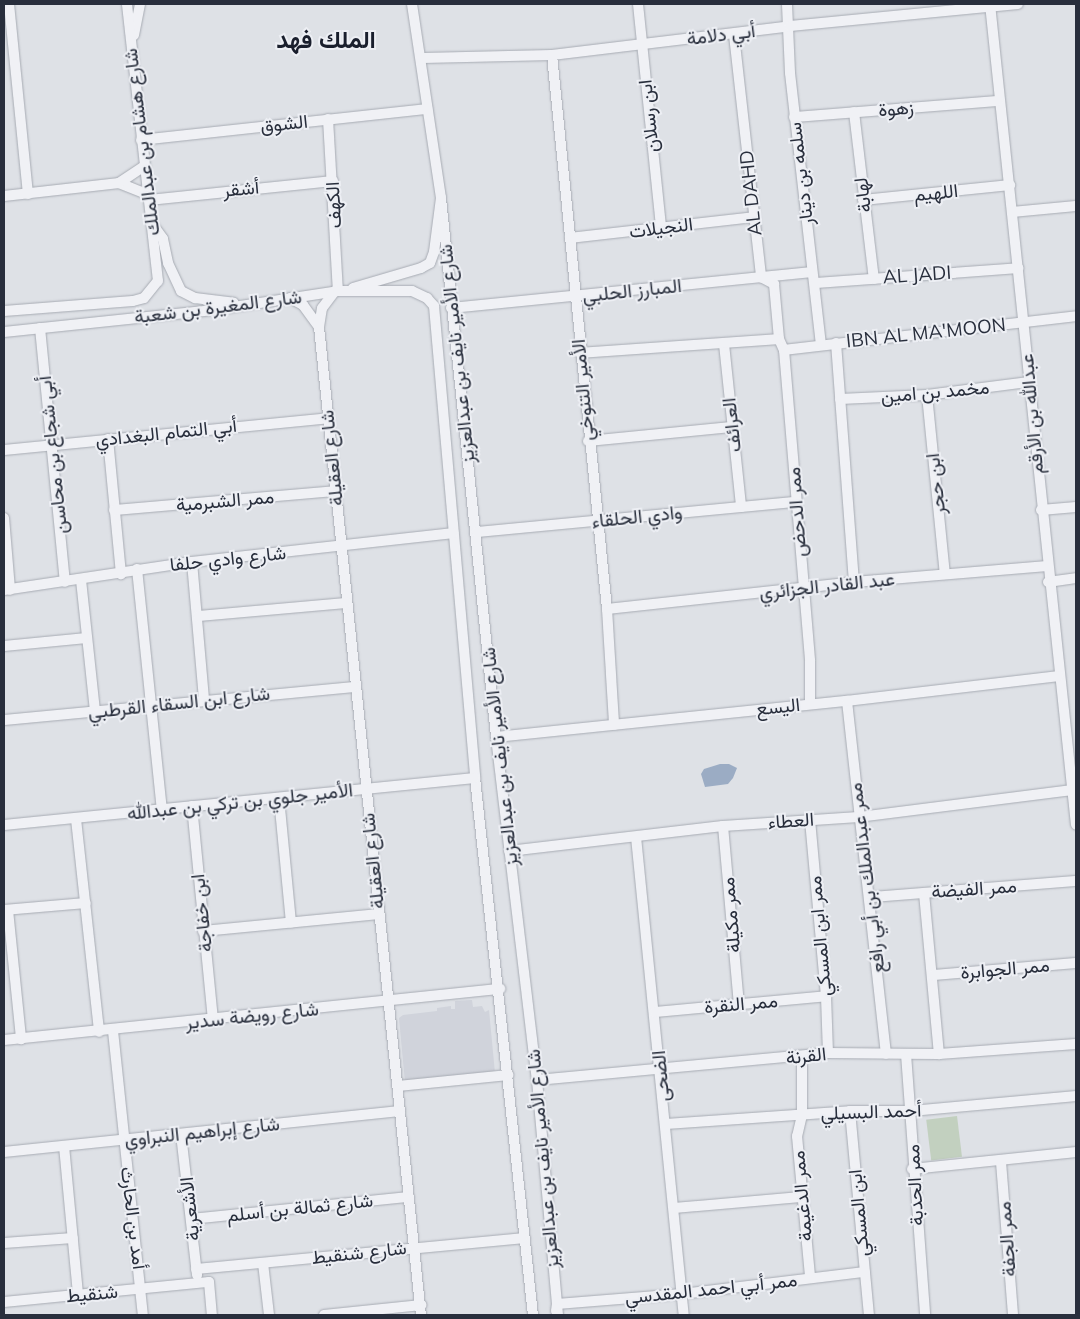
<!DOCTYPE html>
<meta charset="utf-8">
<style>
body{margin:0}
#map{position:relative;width:1080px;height:1319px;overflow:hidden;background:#dee1e6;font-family:Mulish,Vazirmatn,sans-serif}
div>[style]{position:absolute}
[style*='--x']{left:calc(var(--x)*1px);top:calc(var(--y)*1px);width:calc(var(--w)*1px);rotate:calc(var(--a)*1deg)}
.built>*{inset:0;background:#d0d3db}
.green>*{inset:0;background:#c2d0bf;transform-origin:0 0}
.water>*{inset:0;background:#9bacc4}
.roads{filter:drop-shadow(0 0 1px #a7abb3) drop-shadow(0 0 1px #a7abb3)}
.minor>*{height:10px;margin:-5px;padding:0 5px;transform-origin:5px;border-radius:5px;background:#f0f1f5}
span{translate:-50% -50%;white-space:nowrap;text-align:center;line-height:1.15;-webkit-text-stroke:4px #edeff4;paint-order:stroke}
.street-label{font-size:19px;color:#282e3c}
.district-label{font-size:24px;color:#1a1f2d;font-weight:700}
.frame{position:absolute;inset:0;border:5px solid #282e3c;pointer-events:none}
</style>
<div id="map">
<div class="built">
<div style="clip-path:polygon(472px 1000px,473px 1007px,482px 1006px,485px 1012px,489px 1010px,495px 1073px,405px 1082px,399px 1018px,403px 1015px,437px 1011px,437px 1008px,451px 1006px,451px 1009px,455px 1009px,455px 1001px)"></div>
</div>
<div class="green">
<div style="left:957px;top:1116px;width:41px;height:31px;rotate:83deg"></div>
</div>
<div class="water">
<div style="clip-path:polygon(720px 764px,729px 764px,737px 768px,733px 778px,728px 784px,705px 787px,701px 774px,704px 769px)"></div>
</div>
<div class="roads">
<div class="minor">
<div style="--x:9;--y:4;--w:191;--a:84.3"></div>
<div style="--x:638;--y:4;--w:225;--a:84.1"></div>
<div style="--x:787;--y:4;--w:69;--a:87.5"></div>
<div style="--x:790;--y:73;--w:273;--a:83.5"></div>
<div style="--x:990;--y:4;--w:825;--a:84.02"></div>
<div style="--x:134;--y:35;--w:32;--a:-79"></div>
<div style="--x:734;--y:35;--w:244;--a:83.6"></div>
<div style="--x:761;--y:277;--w:15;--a:28"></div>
<div style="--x:774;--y:284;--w:55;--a:84.8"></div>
<div style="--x:779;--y:339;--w:12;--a:66"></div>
<div style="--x:784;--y:350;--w:294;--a:-6.6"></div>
<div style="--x:552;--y:55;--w:557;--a:84.33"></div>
<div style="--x:607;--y:609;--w:116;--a:86.5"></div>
<div style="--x:423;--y:58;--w:129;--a:-1.3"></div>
<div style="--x:552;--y:55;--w:240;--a:-6.9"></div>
<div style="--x:790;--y:26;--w:229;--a:-5.5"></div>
<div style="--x:854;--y:112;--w:168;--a:83.2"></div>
<div style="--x:794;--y:117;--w:205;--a:-4.5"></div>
<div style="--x:328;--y:119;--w:172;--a:86.7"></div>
<div style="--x:141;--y:140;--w:288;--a:-6.2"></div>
<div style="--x:119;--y:183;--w:32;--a:22"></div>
<div style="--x:4;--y:196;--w:116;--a:-6.4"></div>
<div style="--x:119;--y:183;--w:29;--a:-34"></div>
<div style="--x:441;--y:198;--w:542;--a:84.17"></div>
<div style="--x:496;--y:737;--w:345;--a:83.2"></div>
<div style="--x:537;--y:1080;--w:236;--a:84.9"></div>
<div style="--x:149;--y:200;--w:185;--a:-5.9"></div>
<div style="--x:863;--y:200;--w:148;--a:-5.8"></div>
<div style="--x:1012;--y:212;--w:64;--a:-5.4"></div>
<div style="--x:153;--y:225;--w:17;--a:54"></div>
<div style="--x:163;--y:239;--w:25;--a:78"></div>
<div style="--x:168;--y:263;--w:31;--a:65"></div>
<div style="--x:181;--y:291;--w:16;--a:27"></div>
<div style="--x:195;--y:298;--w:39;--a:7"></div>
<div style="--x:570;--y:238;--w:184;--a:-6.5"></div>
<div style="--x:816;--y:283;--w:203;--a:-4.2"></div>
<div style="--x:353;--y:288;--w:71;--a:-16.4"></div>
<div style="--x:421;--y:268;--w:10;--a:-29"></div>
<div style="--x:430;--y:263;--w:12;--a:-70"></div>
<div style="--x:434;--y:252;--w:54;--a:-82.6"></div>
<div style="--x:441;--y:198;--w:196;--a:-98.5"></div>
<div style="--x:335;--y:291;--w:21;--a:127"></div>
<div style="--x:322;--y:308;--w:19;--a:99"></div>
<div style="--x:319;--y:327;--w:993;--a:84.11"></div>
<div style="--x:290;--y:298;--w:15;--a:28"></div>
<div style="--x:303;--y:305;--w:27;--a:54"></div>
<div style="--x:451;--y:308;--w:363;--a:-5.7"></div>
<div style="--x:4;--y:311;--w:129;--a:-4.4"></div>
<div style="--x:133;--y:301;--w:11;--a:-15"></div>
<div style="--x:144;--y:298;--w:22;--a:-51"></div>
<div style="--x:158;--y:281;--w:279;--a:-96.4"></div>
<div style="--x:40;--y:328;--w:255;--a:84.4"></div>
<div style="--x:4;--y:332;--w:211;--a:-6"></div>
<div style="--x:214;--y:310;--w:125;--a:-8.7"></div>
<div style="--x:338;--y:291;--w:74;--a:0"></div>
<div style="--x:412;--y:291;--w:17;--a:25"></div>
<div style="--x:427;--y:298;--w:11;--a:49"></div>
<div style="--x:434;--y:306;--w:474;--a:85"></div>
<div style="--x:475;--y:778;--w:540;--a:83.84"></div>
<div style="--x:836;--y:343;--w:240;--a:85.7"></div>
<div style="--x:724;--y:344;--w:164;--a:84"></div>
<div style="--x:784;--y:350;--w:312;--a:85.2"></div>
<div style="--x:810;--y:661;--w:43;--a:90"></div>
<div style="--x:580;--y:353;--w:199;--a:-4"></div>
<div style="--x:927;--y:395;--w:180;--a:84.3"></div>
<div style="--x:840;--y:399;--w:87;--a:-2.6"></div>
<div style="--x:927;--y:395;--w:103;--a:-7.3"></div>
<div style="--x:108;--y:439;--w:136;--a:84.5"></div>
<div style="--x:588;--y:441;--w:144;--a:-5.6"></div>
<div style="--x:4;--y:450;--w:326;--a:-5.6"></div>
<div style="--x:114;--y:510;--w:222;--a:-4.9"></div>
<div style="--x:1041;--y:510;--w:35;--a:-5"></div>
<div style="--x:4;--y:518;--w:72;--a:85.2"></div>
<div style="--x:477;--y:532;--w:321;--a:-5.4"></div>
<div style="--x:192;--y:562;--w:139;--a:85"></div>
<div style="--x:137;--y:569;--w:241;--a:84.1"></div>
<div style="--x:81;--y:580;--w:133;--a:83.9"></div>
<div style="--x:1048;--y:582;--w:28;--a:-8"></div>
<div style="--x:4;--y:590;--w:190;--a:-8.5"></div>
<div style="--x:192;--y:562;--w:263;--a:-6.3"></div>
<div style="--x:607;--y:609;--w:248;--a:-6.2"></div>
<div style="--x:854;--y:582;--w:194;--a:-4.7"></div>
<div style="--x:198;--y:616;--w:149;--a:-5"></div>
<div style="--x:4;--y:646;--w:83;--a:-5.5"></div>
<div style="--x:847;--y:701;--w:355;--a:83.7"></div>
<div style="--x:4;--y:720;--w:352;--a:-5.4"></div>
<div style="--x:496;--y:737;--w:353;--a:-5.9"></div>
<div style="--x:847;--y:701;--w:213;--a:-6.7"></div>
<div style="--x:279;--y:798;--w:125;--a:84.5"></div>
<div style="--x:192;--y:806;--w:216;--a:84.4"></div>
<div style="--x:76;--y:819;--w:214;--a:83.8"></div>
<div style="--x:810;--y:820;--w:177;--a:84.8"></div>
<div style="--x:826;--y:996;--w:57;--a:88"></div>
<div style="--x:4;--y:825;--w:473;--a:-5.7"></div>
<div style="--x:723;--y:826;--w:179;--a:84.9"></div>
<div style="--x:636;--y:837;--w:480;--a:84.3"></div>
<div style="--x:509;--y:851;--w:215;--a:-6.7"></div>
<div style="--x:723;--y:826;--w:136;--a:-3.8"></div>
<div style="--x:859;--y:817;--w:216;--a:-7.2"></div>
<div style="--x:924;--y:893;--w:162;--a:84.7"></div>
<div style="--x:871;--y:897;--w:206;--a:-4.5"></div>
<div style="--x:4;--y:910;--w:82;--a:-4.9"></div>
<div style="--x:8;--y:910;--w:130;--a:84.2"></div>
<div style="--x:203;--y:931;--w:177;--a:-5.5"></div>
<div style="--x:933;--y:975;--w:144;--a:-4.8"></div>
<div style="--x:655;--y:1012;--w:172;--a:-5.3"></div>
<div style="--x:113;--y:1031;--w:286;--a:84"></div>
<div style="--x:4;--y:1040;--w:499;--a:-5.9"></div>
<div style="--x:906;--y:1054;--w:262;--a:85.8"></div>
<div style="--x:802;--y:1056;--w:59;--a:90"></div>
<div style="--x:802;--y:1115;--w:22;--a:103"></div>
<div style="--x:797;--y:1136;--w:142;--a:84.7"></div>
<div style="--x:537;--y:1080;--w:292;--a:-5.3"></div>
<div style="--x:828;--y:1053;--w:111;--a:0.5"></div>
<div style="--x:939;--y:1054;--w:137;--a:-4.2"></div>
<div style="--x:398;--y:1086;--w:111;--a:-5.7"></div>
<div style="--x:850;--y:1111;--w:205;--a:84.7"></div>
<div style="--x:666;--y:1124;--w:184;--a:-4"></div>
<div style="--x:850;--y:1111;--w:61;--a:0"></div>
<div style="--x:911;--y:1111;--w:166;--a:-5.2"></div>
<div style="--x:181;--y:1134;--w:142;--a:83.5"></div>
<div style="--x:64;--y:1146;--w:150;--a:84.6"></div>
<div style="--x:4;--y:1152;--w:398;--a:-5.9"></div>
<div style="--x:1001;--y:1162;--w:153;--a:85.5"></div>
<div style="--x:912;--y:1169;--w:165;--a:-5.9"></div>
<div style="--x:674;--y:1208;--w:127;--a:-5"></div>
<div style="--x:191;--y:1219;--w:219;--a:-5.8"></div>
<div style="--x:4;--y:1243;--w:69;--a:-4.1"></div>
<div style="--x:263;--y:1263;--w:52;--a:83.4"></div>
<div style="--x:196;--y:1269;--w:328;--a:-5.4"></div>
<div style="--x:4;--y:1302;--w:206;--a:-5.6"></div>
<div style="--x:209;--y:1282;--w:33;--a:85"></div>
<div style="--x:556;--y:1311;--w:7;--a:-82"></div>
<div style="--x:557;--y:1304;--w:125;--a:-4.6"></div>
<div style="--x:682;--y:1294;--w:184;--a:-6.9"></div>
<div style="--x:324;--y:1315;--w:98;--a:-5.9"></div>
</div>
</div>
<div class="street-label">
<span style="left:721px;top:35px;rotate:-7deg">أبي دلامة</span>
<span style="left:896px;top:109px;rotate:-4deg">زهوة</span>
<span style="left:649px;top:116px;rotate:-96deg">ابن رسلان</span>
<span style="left:284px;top:124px;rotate:-6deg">الشوق</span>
<span style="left:142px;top:142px;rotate:-97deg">شارع هشام بن عبدالملك</span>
<span style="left:801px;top:174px;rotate:-97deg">سلمه بن دينار</span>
<span style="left:241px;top:189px;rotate:-5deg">أشقر</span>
<span style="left:751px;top:193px;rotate:-96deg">AL DAHD</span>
<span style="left:936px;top:193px;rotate:-6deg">اللهيم</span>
<span style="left:863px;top:195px;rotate:-97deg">لهابة</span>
<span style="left:334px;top:205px;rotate:-93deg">الكهف</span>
<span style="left:661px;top:228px;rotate:-7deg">النجيلات</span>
<span style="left:917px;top:275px;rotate:-4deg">AL JADI</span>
<span style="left:632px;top:291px;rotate:-6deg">المبارز الحلبي</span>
<span style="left:218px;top:307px;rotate:-7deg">شارع المغيرة بن شعبة</span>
<span style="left:926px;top:333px;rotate:-6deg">IBN AL MA'MOON</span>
<span style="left:457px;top:354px;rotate:-96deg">شارع الأمير نايف بن عبدالعزيز</span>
<span style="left:583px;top:390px;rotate:-95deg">الأمير التنوخي</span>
<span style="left:935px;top:392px;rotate:-5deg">مخمد بن امين</span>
<span style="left:1032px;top:414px;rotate:-95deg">عبدالله بن الأرقم</span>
<span style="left:732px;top:425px;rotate:-96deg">العرائف</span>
<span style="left:166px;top:433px;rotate:-6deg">أبي التمام البغدادي</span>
<span style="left:53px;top:455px;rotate:-96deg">أبي شجاع بن محاسن</span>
<span style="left:332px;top:458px;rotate:-96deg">شارع العقيلة</span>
<span style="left:936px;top:484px;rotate:-96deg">ابن حجر</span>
<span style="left:225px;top:501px;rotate:-5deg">ممر الشبرمية</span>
<span style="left:797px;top:512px;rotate:-94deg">ممر الدحض</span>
<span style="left:637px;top:517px;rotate:-6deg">وادي الحلقاء</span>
<span style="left:228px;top:559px;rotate:-6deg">شارع وادي حلفا</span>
<span style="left:827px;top:586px;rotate:-6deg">عبد القادر الجزائري</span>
<span style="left:179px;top:703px;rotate:-6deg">شارع ابن السقاء القرطبي</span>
<span style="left:778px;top:707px;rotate:-6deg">اليسع</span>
<span style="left:500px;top:757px;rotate:-96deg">شارع الأمير نايف بن عبدالعزيز</span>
<span style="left:240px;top:802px;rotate:-6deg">الأمير جلوي بن تركي بن عبدالله</span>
<span style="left:791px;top:821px;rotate:-4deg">العطاء</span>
<span style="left:373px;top:861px;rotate:-96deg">شارع العقيلة</span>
<span style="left:867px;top:878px;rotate:-97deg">ممر عبدالملك بن أبي رافع</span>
<span style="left:974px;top:889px;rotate:-4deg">ممر الفيضة</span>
<span style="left:202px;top:913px;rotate:-96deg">ابن خفاجة</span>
<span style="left:731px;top:915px;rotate:-95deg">ممر مكيلة</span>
<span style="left:820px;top:936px;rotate:-95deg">ممر ابن المسكي</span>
<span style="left:1005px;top:969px;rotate:-5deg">ممر الجوابرة</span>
<span style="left:741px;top:1004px;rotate:-5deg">ممر النقرة</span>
<span style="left:252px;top:1016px;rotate:-6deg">شارع رويضة سدير</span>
<span style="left:806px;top:1056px;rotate:-6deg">القرنة</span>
<span style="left:661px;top:1076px;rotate:-95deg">الضحى</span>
<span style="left:871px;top:1112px;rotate:-2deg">أحمد البسيلي</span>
<span style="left:202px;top:1132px;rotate:-6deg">شارع إبراهيم النبراوي</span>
<span style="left:543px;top:1159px;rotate:-95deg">شارع الأمير نايف بن عبدالعزيز</span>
<span style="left:915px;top:1185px;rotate:-93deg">ممر الحدبة</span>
<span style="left:802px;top:1196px;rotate:-95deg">ممر الدغيمة</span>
<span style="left:300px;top:1208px;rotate:-6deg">شارع ثمالة بن أسلم</span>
<span style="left:190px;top:1209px;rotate:-96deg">الأشعرية</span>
<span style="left:859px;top:1213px;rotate:-95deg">ابن المسكي</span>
<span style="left:133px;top:1218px;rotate:83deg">أمد بن الحارث</span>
<span style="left:1007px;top:1239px;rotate:-94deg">ممر الجفة</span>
<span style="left:359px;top:1253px;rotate:-6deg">شارع شنقيط</span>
<span style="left:711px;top:1289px;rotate:-6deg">ممر أبي احمد المقدسي</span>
<span style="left:92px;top:1294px;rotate:-5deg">شنقيط</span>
</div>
<div class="district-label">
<span style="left:326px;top:40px">الملك فهد</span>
</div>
<div class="frame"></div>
</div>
